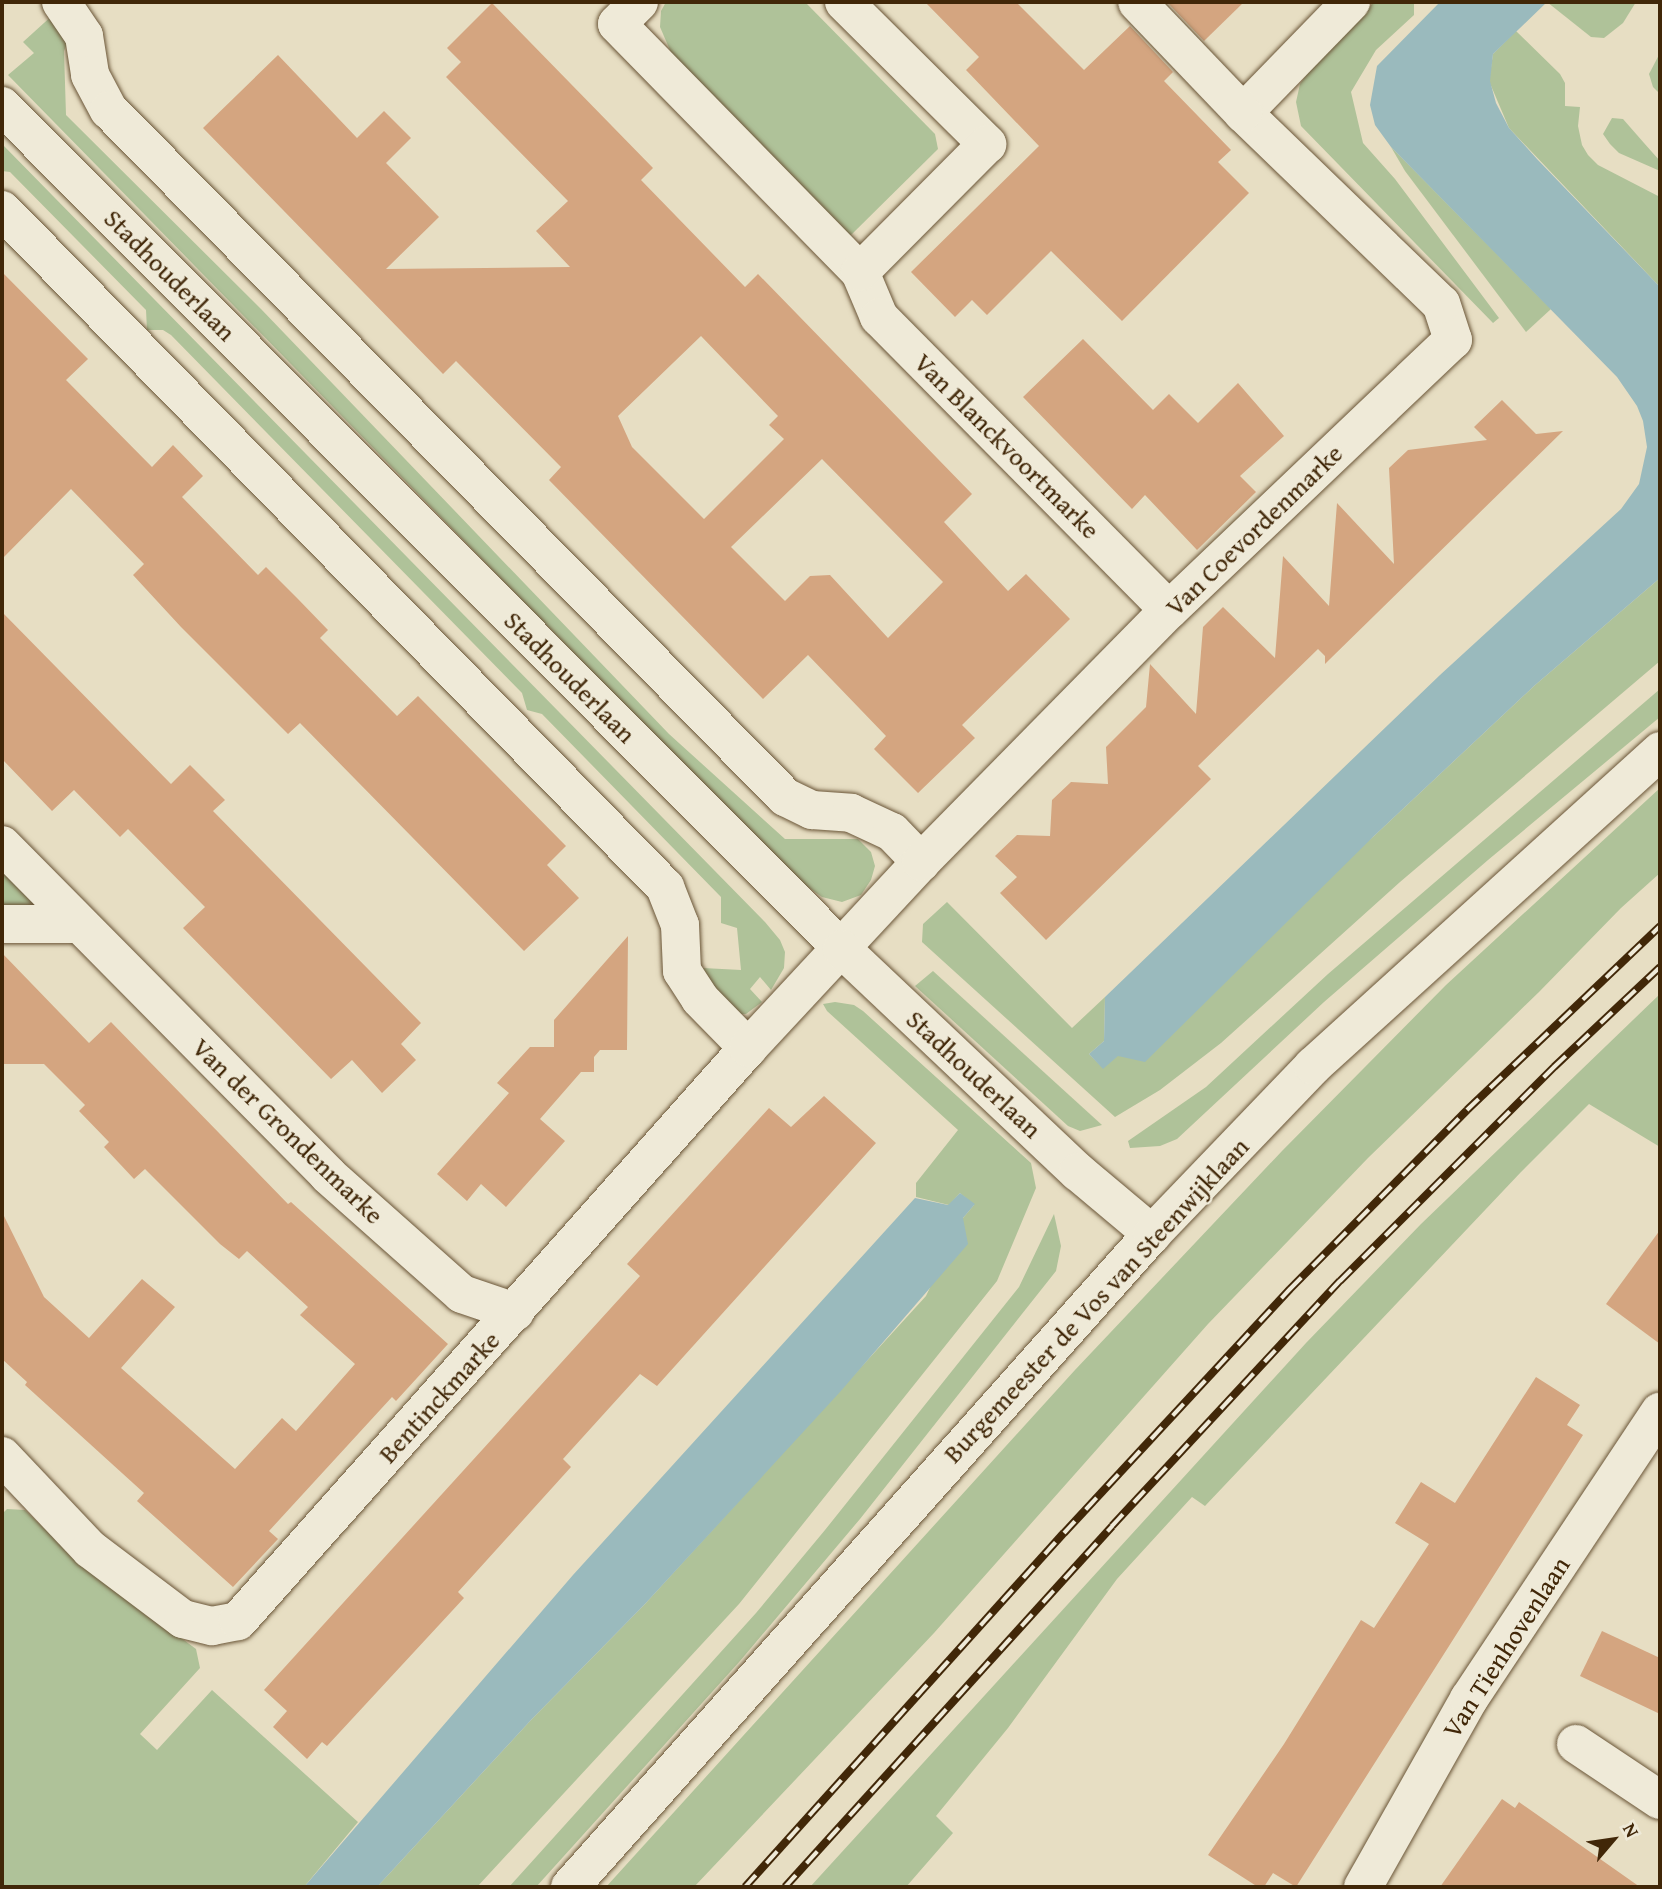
<!DOCTYPE html>
<style>
body{margin:0}
#map{position:relative;width:1662px;height:1889px;overflow:hidden;background:#e7dec3;font-family:"Gentium Book Plus",serif}
div>[style]{position:absolute}
[style*='--x']{left:calc(var(--x)*1px);top:calc(var(--y)*1px);width:calc(var(--w)*1px);rotate:calc(var(--a)*1deg)}
.green>*{inset:0;background:#afc299}
.water>*{inset:0;background:#9ababd}
.building>*{inset:0;background:#d4a580}
.roads{filter:drop-shadow(0 0 2px #6a5537) drop-shadow(0 0 2px #6a5537)}
.street>*{height:38px;margin:-19px;padding:0 19px;transform-origin:19px;border-radius:19px;background:#efead8}
.secondary>*{height:38px;margin:-19px;padding:0 19px;transform-origin:19px;border-radius:19px;background:#efead8}
.rail>*{height:8px;margin-top:-4px;transform-origin:0;background:repeating-linear-gradient(90deg,#efead8 0 16px,#412708 0 32px);box-sizing:border-box;border-block:2px solid #412708}
span{translate:-50% -50%;white-space:nowrap;text-align:center;line-height:1.15;-webkit-text-stroke:5px #efead8;paint-order:stroke}
.street-label{font-size:26px;color:#412708}
.frame{position:absolute;inset:0;border:4px solid #412708;pointer-events:none}
.north{position:absolute;left:1578px;top:1805px;width:70px;height:70px;-webkit-text-stroke:5px #efead8;paint-order:stroke;rotate:61deg;font-size:19px;font-weight:700;line-height:28px;text-align:center;color:#412708}
.north::after{content:'';display:block;margin:auto;width:24px;height:32px;background:#412708;clip-path:polygon(50% 0,100% 100%,50% 72%,0 100%)}
</style>
<div id="map">
<div class="green">
<div style="clip-path:polygon(666px 2px,805px 2px,935px 134px,938px 149px,849px 237px,673px 57px,660px 27px,661px 11px)"></div>
<div style="clip-path:polygon(1374px 2px,1414px 2px,1414px 15px,1376px 50px,1351px 92px,1363px 143px,1395px 179px,1499px 318px,1493px 323px,1301px 126px,1296px 102px,1300px 84px,1314px 64px)"></div>
<div style="clip-path:polygon(1547px 2px,1636px 2px,1623px 23px,1604px 38px,1591px 37px)"></div>
<div style="clip-path:polygon(55px 13px,69px 39px,64px 51px,66px 115px,261px 309px,669px 734px,785px 839px,858px 839px,871px 852px,875px 866px,871px 880px,861px 895px,842px 902px,822px 897px,792px 876px,8px 75px,34px 53px,23px 42px)"></div>
<div style="clip-path:polygon(1516px 31px,1560px 74px,1565px 83px,1565px 106px,1580px 107px,1578px 126px,1582px 145px,1588px 155px,1598px 165px,1660px 197px,1660px 287px,1509px 128px,1489px 81px,1493px 54px)"></div>
<div style="clip-path:polygon(1660px 53px,1660px 94px,1653px 87px,1649px 74px)"></div>
<div style="clip-path:polygon(1612px 118px,1623px 119px,1644px 143px,1660px 161px,1660px 171px,1619px 153px,1610px 144px,1603px 134px)"></div>
<div style="clip-path:polygon(2px 144px,765px 922px,780px 940px,785px 952px,784px 968px,771px 990px,760px 977px,750px 989px,762px 1002px,746px 1014px,730px 1014px,703px 968px,741px 970px,737px 928px,721px 923px,721px 897px,542px 714px,527px 710px,522px 693px,171px 335px,163px 330px,147px 330px,146px 310px,10px 172px,2px 171px)"></div>
<div style="clip-path:polygon(1391px 147px,1551px 309px,1526px 332px,1405px 171px)"></div>
<div style="clip-path:polygon(1660px 578px,1660px 661px,1400px 882px,1221px 1043px,1160px 1090px,1115px 1117px,922px 942px,923px 924px,947px 902px,1072px 1028px,1105px 997px,1104px 1041px,1089px 1054px,1103px 1068px,1374px 836px,1534px 686px)"></div>
<div style="clip-path:polygon(1660px 689px,1660px 717px,1488px 860px,1324px 1002px,1177px 1139px,1160px 1146px,1130px 1148px,1128px 1141px,1206px 1087px,1328px 974px)"></div>
<div style="clip-path:polygon(1660px 788px,1660px 873px,1621px 908px,1539px 992px,1368px 1158px,1208px 1324px,934px 1633px,694px 1887px,606px 1887px,1075px 1370px,1282px 1151px,1446px 985px)"></div>
<div style="clip-path:polygon(2px 867px,41px 908px,2px 911px)"></div>
<div style="clip-path:polygon(933px 971px,1102px 1125px,1080px 1131px,1068px 1126px,915px 986px)"></div>
<div style="clip-path:polygon(1660px 994px,1660px 1147px,1589px 1104px,1521px 1172px,1205px 1506px,1192px 1497px,1117px 1579px,1008px 1728px,936px 1816px,953px 1833px,906px 1887px,810px 1887px,1306px 1343px,1421px 1224px)"></div>
<div style="clip-path:polygon(835px 1002px,854px 1005px,863px 1011px,1031px 1163px,1036px 1188px,997px 1281px,739px 1604px,477px 1887px,377px 1887px,531px 1720px,645px 1604px,926px 1296px,963px 1218px,974px 1205px,960px 1193px,949px 1205px,916px 1197px,916px 1183px,958px 1130px,827px 1011px,823px 1004px)"></div>
<div style="clip-path:polygon(1054px 1214px,1061px 1246px,1056px 1271px,860px 1519px,740px 1661px,536px 1887px,509px 1887px,756px 1613px,825px 1530px,1019px 1287px)"></div>
<div style="clip-path:polygon(7px 1509px,25px 1510px,79px 1562px,196px 1649px,200px 1668px,140px 1734px,157px 1750px,212px 1690px,358px 1822px,304px 1887px,2px 1887px,2px 1514px)"></div>
</div>
<div class="water">
<div style="clip-path:polygon(1440px 2px,1547px 2px,1493px 54px,1490px 81px,1496px 103px,1509px 128px,1537px 159px,1660px 287px,1660px 578px,1534px 686px,1374px 836px,1145px 1062px,1118px 1056px,1103px 1069px,1089px 1054px,1104px 1041px,1105px 997px,1440px 675px,1621px 509px,1639px 484px,1647px 447px,1643px 421px,1637px 406px,1617px 377px,1391px 147px,1375px 125px,1370px 105px,1377px 66px)"></div>
<div style="clip-path:polygon(960px 1193px,975px 1204px,963px 1218px,968px 1244px,840px 1392px,645px 1604px,531px 1720px,377px 1887px,304px 1887px,573px 1575px,915px 1198px,948px 1205px)"></div>
</div>
<div class="building">
<div style="clip-path:polygon(925px 2px,1016px 2px,1084px 70px,1130px 26px,1173px 72px,1164px 81px,1231px 150px,1218px 162px,1249px 193px,1122px 321px,1051px 251px,987px 315px,972px 300px,955px 317px,911px 272px,1039px 146px,966px 70px,979px 57px)"></div>
<div style="clip-path:polygon(1167px 2px,1244px 2px,1204px 41px)"></div>
<div style="clip-path:polygon(evenodd,492px 3px,653px 168px,641px 180px,745px 287px,758px 274px,972px 494px,944px 522px,1008px 591px,1026px 574px,1070px 619px,962px 725px,975px 738px,918px 793px,874px 749px,886px 736px,808px 655px,763px 699px,549px 480px,561px 467px,456px 361px,443px 374px,203px 128px,278px 55px,357px 138px,384px 111px,411px 138px,386px 163px,439px 217px,386px 269px,570px 267px,536px 231px,568px 201px,446px 77px,461px 62px,447px 48px,492px 3px,701px 336px,778px 416px,769px 425px,784px 439px,704px 519px,632px 447px,618px 416px,701px 336px,492px 3px,822px 459px,943px 582px,888px 638px,830px 575px,810px 576px,785px 601px,731px 547px,822px 459px)"></div>
<div style="clip-path:polygon(2px 272px,88px 359px,66px 380px,152px 467px,173px 445px,203px 476px,182px 497px,258px 575px,266px 567px,297px 598px,328px 630px,320px 638px,397px 716px,418px 696px,566px 846px,547px 865px,579px 898px,524px 951px,300px 723px,288px 734px,181px 627px,133px 575px,144px 564px,71px 489px,2px 559px)"></div>
<div style="clip-path:polygon(1083px 339px,1153px 410px,1169px 394px,1198px 423px,1238px 383px,1284px 436px,1240px 476px,1256px 492px,1197px 550px,1145px 495px,1132px 509px,1023px 397px)"></div>
<div style="clip-path:polygon(1502px 400px,1536px 434px,1563px 431px,1329px 660px,1325px 664px,1325px 656px,1318px 649px,1198px 766px,1211px 779px,1046px 940px,1000px 893px,1017px 877px,995px 856px,1017px 835px,1050px 836px,1052px 800px,1071px 782px,1108px 784px,1106px 747px,1146px 707px,1150px 664px,1196px 714px,1203px 627px,1223px 607px,1275px 658px,1283px 556px,1329px 606px,1337px 503px,1394px 564px,1389px 468px,1408px 450px,1487px 440px,1474px 427px)"></div>
<div style="clip-path:polygon(2px 612px,171px 784px,190px 765px,225px 800px,213px 811px,421px 1023px,401px 1044px,416px 1060px,382px 1093px,352px 1060px,331px 1079px,183px 928px,205px 907px,128px 829px,120px 837px,74px 790px,52px 811px,2px 759px)"></div>
<div style="clip-path:polygon(628px 936px,627px 1050px,600px 1050px,594px 1057px,594px 1072px,581px 1072px,540px 1119px,565px 1141px,506px 1207px,481px 1184px,467px 1201px,437px 1174px,509px 1093px,497px 1083px,530px 1047px,554px 1047px,554px 1020px)"></div>
<div style="clip-path:polygon(2px 953px,89px 1043px,111px 1022px,288px 1204px,291px 1202px,448px 1344px,396px 1401px,392px 1397px,269px 1531px,278px 1539px,233px 1587px,137px 1501px,144px 1493px,25px 1385px,27px 1382px,2px 1359px,2px 1212px,44px 1297px,89px 1338px,142px 1279px,175px 1307px,121px 1368px,235px 1469px,282px 1418px,296px 1431px,355px 1364px,300px 1315px,308px 1307px,247px 1251px,239px 1259px,220px 1244px,145px 1169px,134px 1179px,104px 1147px,109px 1142px,79px 1111px,85px 1105px,44px 1064px,2px 1064px)"></div>
<div style="clip-path:polygon(824px 1096px,876px 1143px,657px 1386px,640px 1374px,563px 1459px,571px 1467px,458px 1592px,464px 1598px,327px 1746px,322px 1742px,307px 1759px,273px 1727px,287px 1711px,264px 1690px,640px 1276px,627px 1264px,769px 1108px,791px 1127px)"></div>
<div style="clip-path:polygon(1660px 1230px,1660px 1344px,1606px 1304px)"></div>
<div style="clip-path:polygon(1536px 1377px,1580px 1405px,1567px 1425px,1583px 1435px,1296px 1887px,1273px 1873px,1264px 1887px,1258px 1887px,1208px 1855px,1284px 1744px,1361px 1620px,1374px 1628px,1429px 1544px,1395px 1523px,1421px 1482px,1455px 1503px)"></div>
<div style="clip-path:polygon(1602px 1631px,1660px 1658px,1660px 1714px,1580px 1676px)"></div>
<div style="clip-path:polygon(1502px 1799px,1515px 1808px,1519px 1802px,1640px 1887px,1440px 1887px)"></div>
</div>
<div class="roads">
<div class="street">
<div style="--x:61;--y:2;--w:41;--a:55.9"></div>
<div style="--x:84;--y:36;--w:39;--a:81"></div>
<div style="--x:90;--y:75;--w:40;--a:62"></div>
<div style="--x:109;--y:110;--w:964;--a:45.46"></div>
<div style="--x:785;--y:797;--w:30;--a:26"></div>
<div style="--x:812;--y:810;--w:39;--a:4"></div>
<div style="--x:851;--y:813;--w:45;--a:24.9"></div>
<div style="--x:892;--y:832;--w:42;--a:46"></div>
<div style="--x:639;--y:2;--w:31;--a:135"></div>
<div style="--x:617;--y:24;--w:347;--a:45.6"></div>
<div style="--x:860;--y:272;--w:49;--a:67.1"></div>
<div style="--x:879;--y:317;--w:412;--a:45.3"></div>
<div style="--x:844;--y:2;--w:202;--a:44.8"></div>
<div style="--x:987;--y:144;--w:180;--a:134.8"></div>
<div style="--x:1243;--y:113;--w:155;--a:-45.8"></div>
<div style="--x:2;--y:210;--w:948;--a:45.6"></div>
<div style="--x:665;--y:887;--w:41;--a:68.5"></div>
<div style="--x:680;--y:925;--w:46;--a:87.5"></div>
<div style="--x:682;--y:971;--w:33;--a:57"></div>
<div style="--x:700;--y:999;--w:69;--a:45.6"></div>
<div style="--x:2;--y:845;--w:464;--a:45.3"></div>
<div style="--x:328;--y:1175;--w:179;--a:41.6"></div>
<div style="--x:462;--y:1294;--w:56;--a:18.8"></div>
<div style="--x:2;--y:924;--w:75;--a:0"></div>
<div style="--x:2;--y:1456;--w:128;--a:46.6"></div>
<div style="--x:90;--y:1549;--w:116;--a:37"></div>
<div style="--x:183;--y:1619;--w:30;--a:14"></div>
<div style="--x:212;--y:1626;--w:26;--a:-11"></div>
<div style="--x:238;--y:1621;--w:767;--a:-48.33"></div>
<div style="--x:748;--y:1048;--w:254;--a:-47.1"></div>
<div style="--x:921;--y:862;--w:354;--a:-45.5"></div>
<div style="--x:1169;--y:610;--w:392;--a:-43.6"></div>
<div style="--x:1453;--y:340;--w:38;--a:-108"></div>
<div style="--x:1441;--y:304;--w:275;--a:-136"></div>
<div style="--x:1243;--y:113;--w:153;--a:-133.7"></div>
<div style="--x:1576;--y:1744;--w:101;--a:33.7"></div>
<div style="--x:1363;--y:1887;--w:216;--a:-60.6"></div>
<div style="--x:1469;--y:1699;--w:345;--a:-56.4"></div>
</div>
<div class="secondary">
<div style="--x:2;--y:106;--w:1190;--a:45.1"></div>
<div style="--x:842;--y:949;--w:325;--a:43.4"></div>
<div style="--x:1078;--y:1172;--w:97;--a:40"></div>
<div style="--x:570;--y:1887;--w:875;--a:-48.29"></div>
<div style="--x:1152;--y:1234;--w:233;--a:-46.2"></div>
<div style="--x:1313;--y:1066;--w:469;--a:-42.2"></div>
</div>
</div>
<div class="rail">
<div style="--x:745;--y:1887;--w:477;--a:-48"></div>
<div style="--x:1064;--y:1533;--w:333;--a:-47.2"></div>
<div style="--x:1290;--y:1289;--w:252;--a:-45.3"></div>
<div style="--x:1467;--y:1110;--w:267;--a:-43.6"></div>
<div style="--x:785;--y:1887;--w:487;--a:-47.8"></div>
<div style="--x:1112;--y:1526;--w:335;--a:-47.1"></div>
<div style="--x:1340;--y:1281;--w:303;--a:-45"></div>
<div style="--x:1554;--y:1067;--w:146;--a:-43.3"></div>
</div>
<div class="street-label">
<span style="left:170px;top:275px;rotate:45deg">Stadhouderlaan</span>
<span style="left:1007px;top:446px;rotate:45deg">Van Blanckvoortmarke</span>
<span style="left:1254px;top:530px;rotate:-44deg">Van Coevordenmarke</span>
<span style="left:570px;top:677px;rotate:45deg">Stadhouderlaan</span>
<span style="left:974px;top:1074px;rotate:43deg">Stadhouderlaan</span>
<span style="left:288px;top:1131px;rotate:44deg">Van der Grondenmarke</span>
<span style="left:1096px;top:1300px;rotate:-47deg">Burgemeester de Vos van Steenwijklaan</span>
<span style="left:439px;top:1397px;rotate:-48deg">Bentinckmarke</span>
<span style="left:1506px;top:1647px;rotate:-57deg">Van Tienhovenlaan</span>
</div>
<div class="frame"></div>
<div class="north">N</div>
</div>
